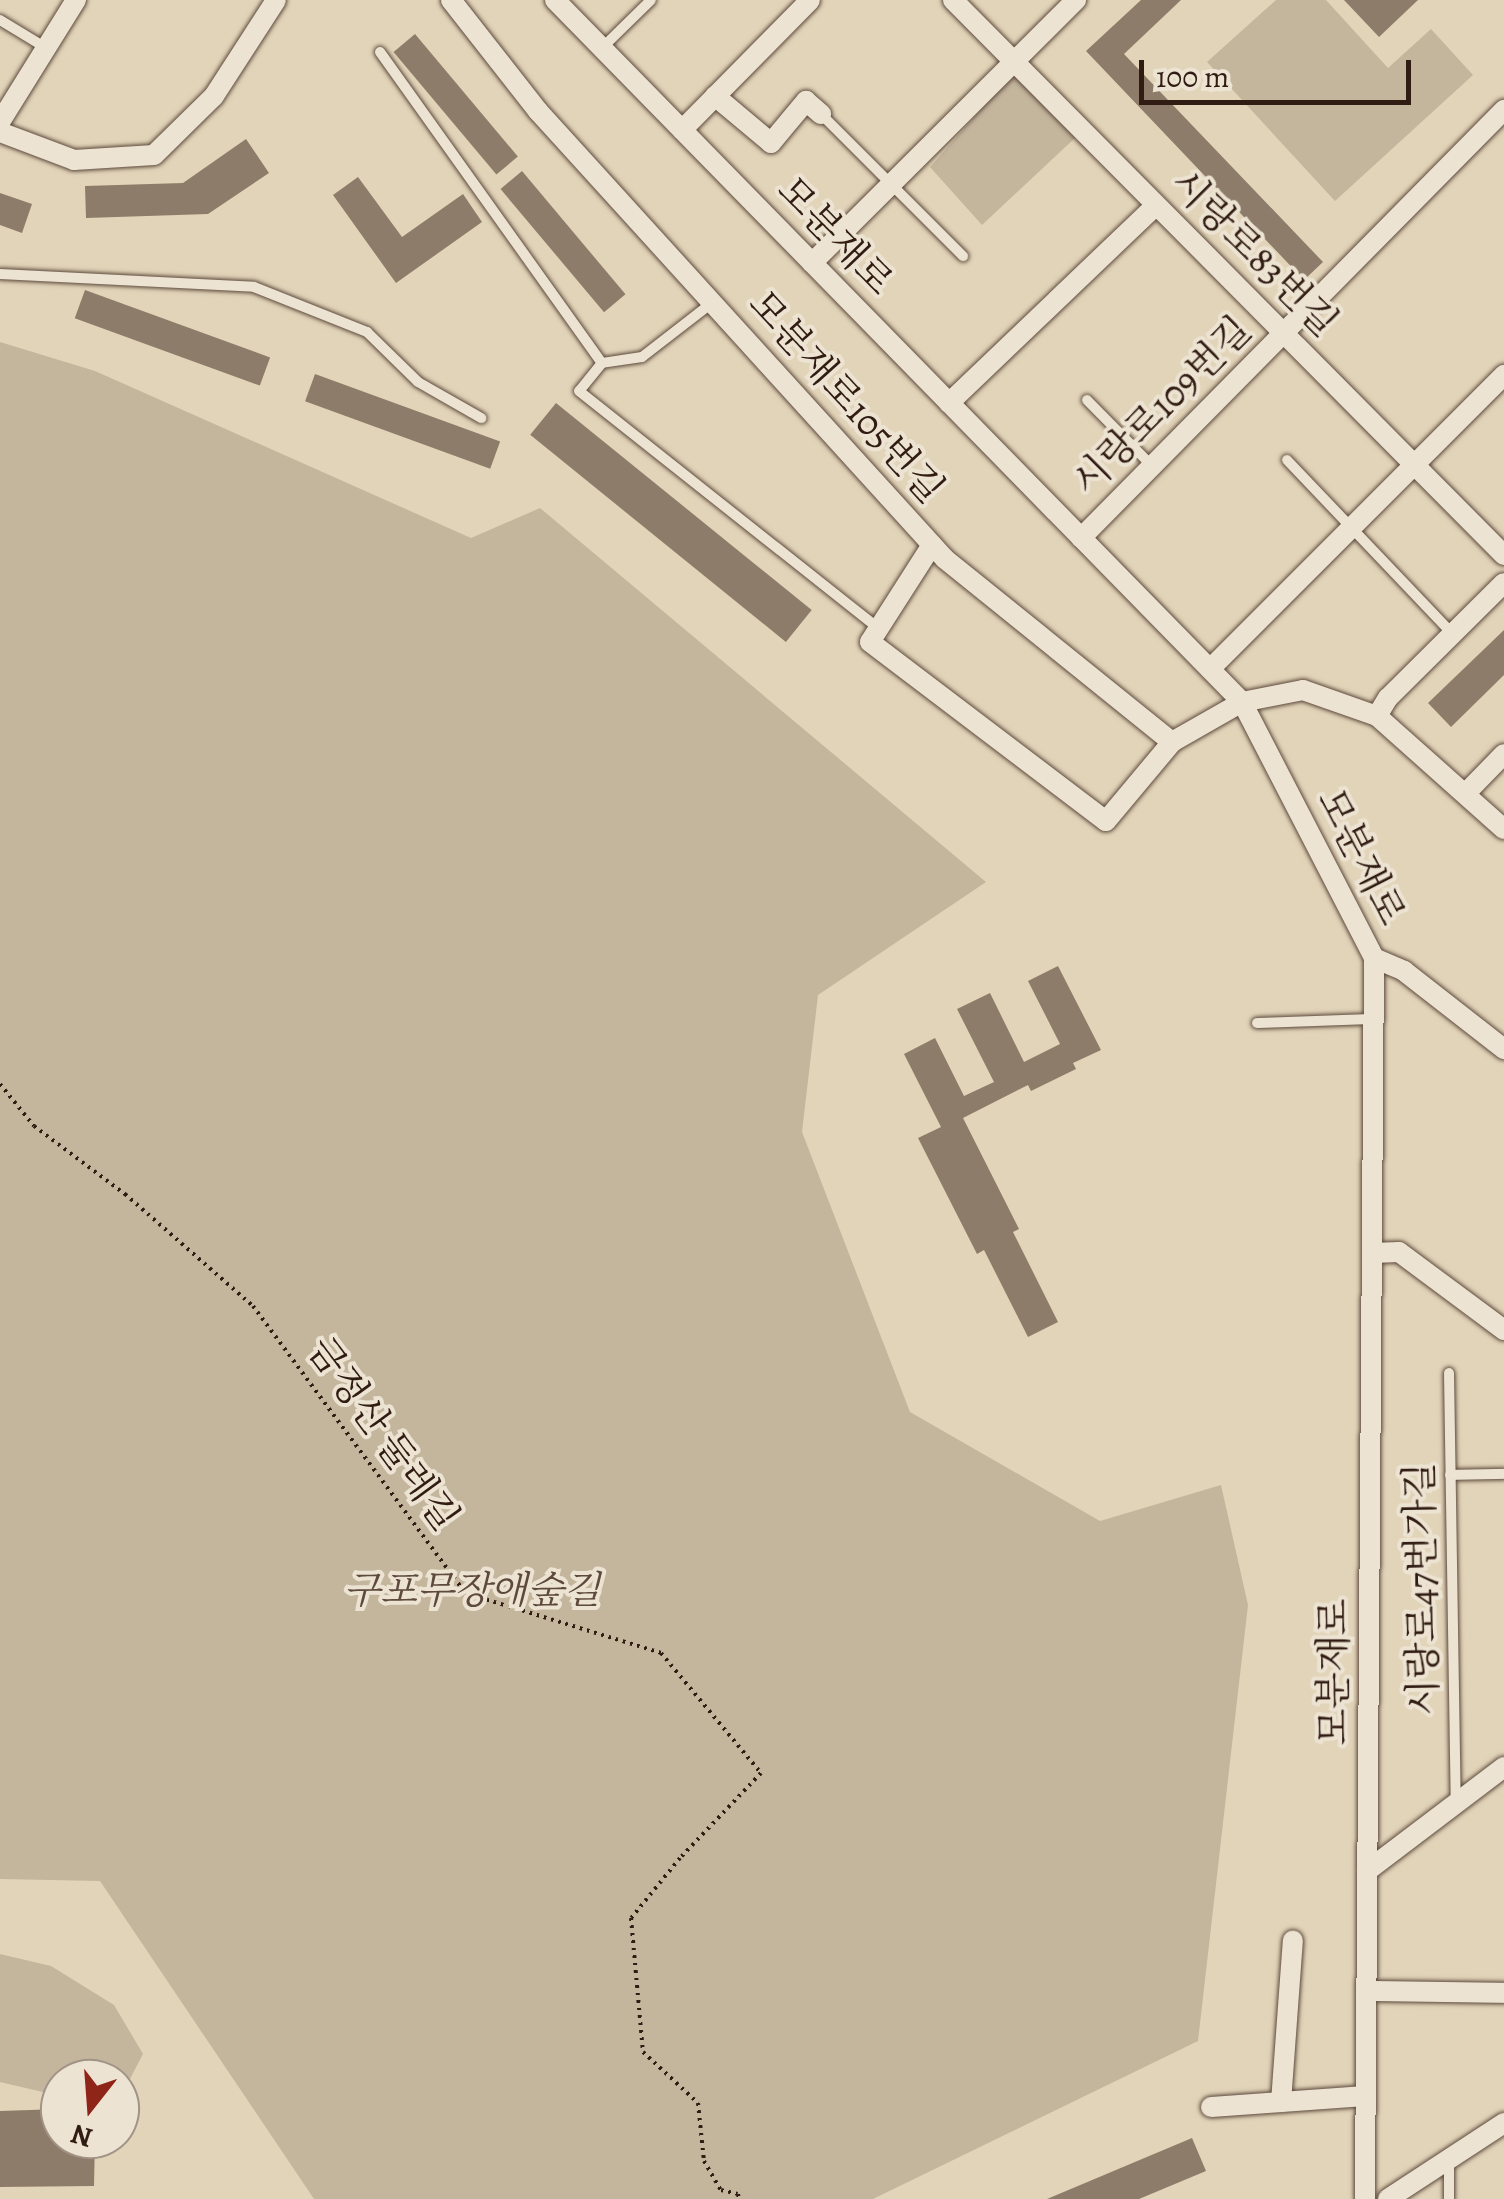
<!DOCTYPE html>
<meta charset="utf-8">
<style>
body{margin:0}
#map{position:relative;width:1504px;height:2199px;overflow:hidden;background:#e2d4b9;font-family:Alegreya,"Noto Serif KR",serif}
div>[style]{position:absolute}
[style*='--x']{left:calc(var(--x)*1px);top:calc(var(--y)*1px);width:calc(var(--w)*1px);rotate:calc(var(--a)*1deg)}
.green>*{inset:0;background:#c4b59d}
.building>*{inset:0;background:#8d7c69;transform-origin:0 0}
.path>*{height:4px;margin-top:-2px;transform-origin:0;background:repeating-linear-gradient(90deg,#311c13 0 2.5px,transparent 0 7.5px)}
.roads{filter:drop-shadow(0 0 2px #5d4a3c) drop-shadow(0 0 2px #5d4a3c)}
.lane>*{height:10px;margin:-5px;padding:0 5px;transform-origin:5px;border-radius:5px;background:#ece3d2}
.street>*{height:20px;margin:-10px;padding:0 10px;transform-origin:10px;border-radius:10px;background:#ece3d2}
span{translate:-50% -50%;white-space:nowrap;text-align:center;line-height:1.15;-webkit-text-stroke:8px #ece3d2;paint-order:stroke}
.street-label{font-size:38px;color:#311c13}
.park-label{font-size:38px;color:#5d4a3c;font-style:italic}
.north{position:absolute;left:40px;top:2059px;width:100px;height:100px;box-sizing:border-box;background:#ece3d2;border:2px solid #a19386;border-radius:50%;rotate:197deg;font-size:28px;font-weight:700;line-height:40px;text-align:center;color:#311c13}
.north::after{content:'';display:block;margin:auto;width:35px;height:45px;background:#8f2418;clip-path:polygon(50% 0,100% 100%,50% 72%,0 100%)}
.scale{position:absolute;left:1139px;top:60px;width:272px;height:45px;box-sizing:border-box;border:5px solid #311c13;border-top:0;padding-left:12px;font-size:30px;line-height:35px;white-space:nowrap;color:#311c13;-webkit-text-stroke:8px #ece3d2;paint-order:stroke}
</style>
<div id="map">
<div class="green">
<div style="clip-path:polygon(1276px 0,1326px 0,1388px 68px,1431px 29px,1473px 75px,1335px 201px,1207px 62px)"></div>
<div style="clip-path:polygon(1013px 74px,1076px 137px,982px 225px,930px 167px)"></div>
<div style="clip-path:polygon(0 342px,95px 371px,471px 538px,540px 508px,986px 882px,818px 995px,802px 1132px,910px 1412px,1100px 1521px,1221px 1485px,1248px 1605px,1198px 2041px,873px 2199px,314px 2199px,100px 1881px,0 1879px)"></div>
<div style="clip-path:polygon(0 1954px,51px 1966px,114px 2005px,143px 2054px,120px 2098px,120px 2079px,60px 2079px,60px 2096px,0 2082px)"></div>
</div>
<div class="building">
<div style="clip-path:polygon(1141px 0,1181px 0,1124px 54px,1323px 262px,1304px 280px,1086px 51px)"></div>
<div style="clip-path:polygon(1344px 0,1418px 0,1379px 37px)"></div>
<div style="left:415px;top:34px;width:160px;height:28px;rotate:50deg"></div>
<div style="clip-path:polygon(246px 139px,269px 173px,208px 214px,86px 218px,85px 186px,183px 183px)"></div>
<div style="left:522px;top:171px;width:161px;height:28px;rotate:50deg"></div>
<div style="clip-path:polygon(358px 177px,402px 237px,463px 194px,482px 222px,396px 283px,333px 195px)"></div>
<div style="clip-path:polygon(0 193px,32px 204px,22px 233px,0 225px)"></div>
<div style="left:85px;top:290px;width:197px;height:30px;rotate:20deg"></div>
<div style="left:315px;top:374px;width:197px;height:29px;rotate:20deg"></div>
<div style="left:556px;top:403px;width:329px;height:41px;rotate:39deg"></div>
<div style="clip-path:polygon(1504px 630px,1504px 675px,1451px 727px,1428px 703px)"></div>
<div style="clip-path:polygon(1058px 966px,1101px 1050px,1073px 1063px,1076px 1069px,1031px 1091px,1028px 1085px,963px 1118px,1019px 1229px,1013px 1232px,1058px 1322px,1028px 1337px,984px 1250px,977px 1254px,918px 1138px,941px 1127px,904px 1054px,935px 1038px,964px 1096px,994px 1082px,957px 1009px,990px 993px,1024px 1062px,1060px 1044px,1028px 981px)"></div>
<div style="clip-path:polygon(60px 2109px,60px 2139px,95px 2139px,94px 2186px,0 2187px,0 2111px)"></div>
<div style="clip-path:polygon(1192px 2138px,1206px 2171px,1139px 2199px,1047px 2199px)"></div>
</div>
<div class="path">
<div style="--x:0;--y:1084;--w:54;--a:51"></div>
<div style="--x:34;--y:1126;--w:114;--a:36.8"></div>
<div style="--x:125;--y:1194;--w:170;--a:41.2"></div>
<div style="--x:253;--y:1306;--w:357;--a:53.5"></div>
<div style="--x:465;--y:1593;--w:205;--a:17"></div>
<div style="--x:661;--y:1653;--w:156;--a:50.2"></div>
<div style="--x:761;--y:1773;--w:117;--a:133.6"></div>
<div style="--x:680;--y:1858;--w:77;--a:129.2"></div>
<div style="--x:631;--y:1918;--w:135;--a:84.9"></div>
<div style="--x:643;--y:2052;--w:75;--a:42.8"></div>
<div style="--x:698;--y:2103;--w:58;--a:84.1"></div>
<div style="--x:704;--y:2161;--w:34;--a:60"></div>
<div style="--x:721;--y:2190;--w:17;--a:13"></div>
<div style="--x:738;--y:2194;--w:5;--a:79"></div>
</div>
<div class="roads">
<div class="lane">
<div style="--x:0;--y:20;--w:54;--a:31.3"></div>
<div style="--x:603;--y:47;--w:67;--a:-44.4"></div>
<div style="--x:380;--y:52;--w:382;--a:54.5"></div>
<div style="--x:821;--y:114;--w:201;--a:45"></div>
<div style="--x:0;--y:274;--w:254;--a:2.9"></div>
<div style="--x:254;--y:287;--w:122;--a:21.7"></div>
<div style="--x:367;--y:332;--w:71;--a:44.4"></div>
<div style="--x:418;--y:382;--w:73;--a:29.7"></div>
<div style="--x:713;--y:302;--w:90;--a:142.2"></div>
<div style="--x:642;--y:357;--w:40;--a:171.5"></div>
<div style="--x:602;--y:363;--w:36;--a:129"></div>
<div style="--x:579;--y:391;--w:382;--a:38.4"></div>
<div style="--x:1087;--y:400;--w:93;--a:45.4"></div>
<div style="--x:1287;--y:460;--w:239;--a:46.4"></div>
<div style="--x:1257;--y:1023;--w:116;--a:-2"></div>
<div style="--x:1449;--y:1373;--w:429;--a:89.1"></div>
<div style="--x:1450;--y:1475;--w:54;--a:-1.1"></div>
<div style="--x:1449;--y:2161;--w:38;--a:90"></div>
</div>
<div class="street">
<div style="--x:451;--y:0;--w:141;--a:51.9"></div>
<div style="--x:538;--y:111;--w:605;--a:47.75"></div>
<div style="--x:945;--y:559;--w:292;--a:38.9"></div>
<div style="--x:1172;--y:742;--w:81;--a:-29.7"></div>
<div style="--x:1242;--y:702;--w:62;--a:-11.1"></div>
<div style="--x:1303;--y:690;--w:78;--a:19.4"></div>
<div style="--x:1377;--y:716;--w:170;--a:41.7"></div>
<div style="--x:555;--y:0;--w:982;--a:45.62"></div>
<div style="--x:1242;--y:702;--w:288;--a:62.7"></div>
<div style="--x:1374;--y:958;--w:1241;--a:90.42"></div>
<div style="--x:953;--y:0;--w:782;--a:45.21"></div>
<div style="--x:715;--y:96;--w:73;--a:40"></div>
<div style="--x:771;--y:143;--w:55;--a:-50.2"></div>
<div style="--x:806;--y:101;--w:20;--a:41"></div>
<div style="--x:0;--y:122;--w:144;--a:-58.1"></div>
<div style="--x:682;--y:130;--w:182;--a:-45.4"></div>
<div style="--x:0;--y:132;--w:79;--a:20.7"></div>
<div style="--x:74;--y:160;--w:80;--a:-3.6"></div>
<div style="--x:154;--y:155;--w:84;--a:-44.5"></div>
<div style="--x:214;--y:96;--w:114;--a:-57.1"></div>
<div style="--x:812;--y:263;--w:373;--a:-44.9"></div>
<div style="--x:949;--y:403;--w:286;--a:-43.7"></div>
<div style="--x:1081;--y:538;--w:602;--a:-45.34"></div>
<div style="--x:932;--y:545;--w:115;--a:122.6"></div>
<div style="--x:870;--y:642;--w:296;--a:37.2"></div>
<div style="--x:1106;--y:821;--w:103;--a:-50.1"></div>
<div style="--x:1210;--y:669;--w:416;--a:-45"></div>
<div style="--x:1377;--y:716;--w:21;--a:-59"></div>
<div style="--x:1388;--y:698;--w:163;--a:-44.8"></div>
<div style="--x:1466;--y:793;--w:54;--a:-45.7"></div>
<div style="--x:1374;--y:958;--w:33;--a:23"></div>
<div style="--x:1404;--y:971;--w:127;--a:38"></div>
<div style="--x:1372;--y:1253;--w:27;--a:-2"></div>
<div style="--x:1399;--y:1252;--w:131;--a:36.6"></div>
<div style="--x:1367;--y:1871;--w:172;--a:-37.2"></div>
<div style="--x:1367;--y:1991;--w:137;--a:0.8"></div>
<div style="--x:1281;--y:2102;--w:162;--a:-85.8"></div>
<div style="--x:1211;--y:2107;--w:155;--a:-4.1"></div>
<div style="--x:1388;--y:2199;--w:139;--a:-33.2"></div>
</div>
</div>
<div class="street-label">
<span style="left:835px;top:236px;rotate:46deg">모분재로</span>
<span style="left:1254px;top:253px;rotate:45deg">시랑로83번길</span>
<span style="left:846px;top:397px;rotate:48deg">모분재로105번길</span>
<span style="left:1162px;top:406px;rotate:-45deg">시랑로109번길</span>
<span style="left:1361px;top:857px;rotate:63deg">모분재로</span>
<span style="left:383px;top:1434px;rotate:54deg">금정산 둘레길</span>
<span style="left:1422px;top:1589px;rotate:-91deg">시랑로47번가길</span>
<span style="left:1334px;top:1672px;rotate:-90deg">모분재로</span>
</div>
<div class="park-label">
<span style="left:472px;top:1591px">구포무장애숲길</span>
</div>
<div class="north">N</div>
<div class="scale">100 m</div>
</div>
